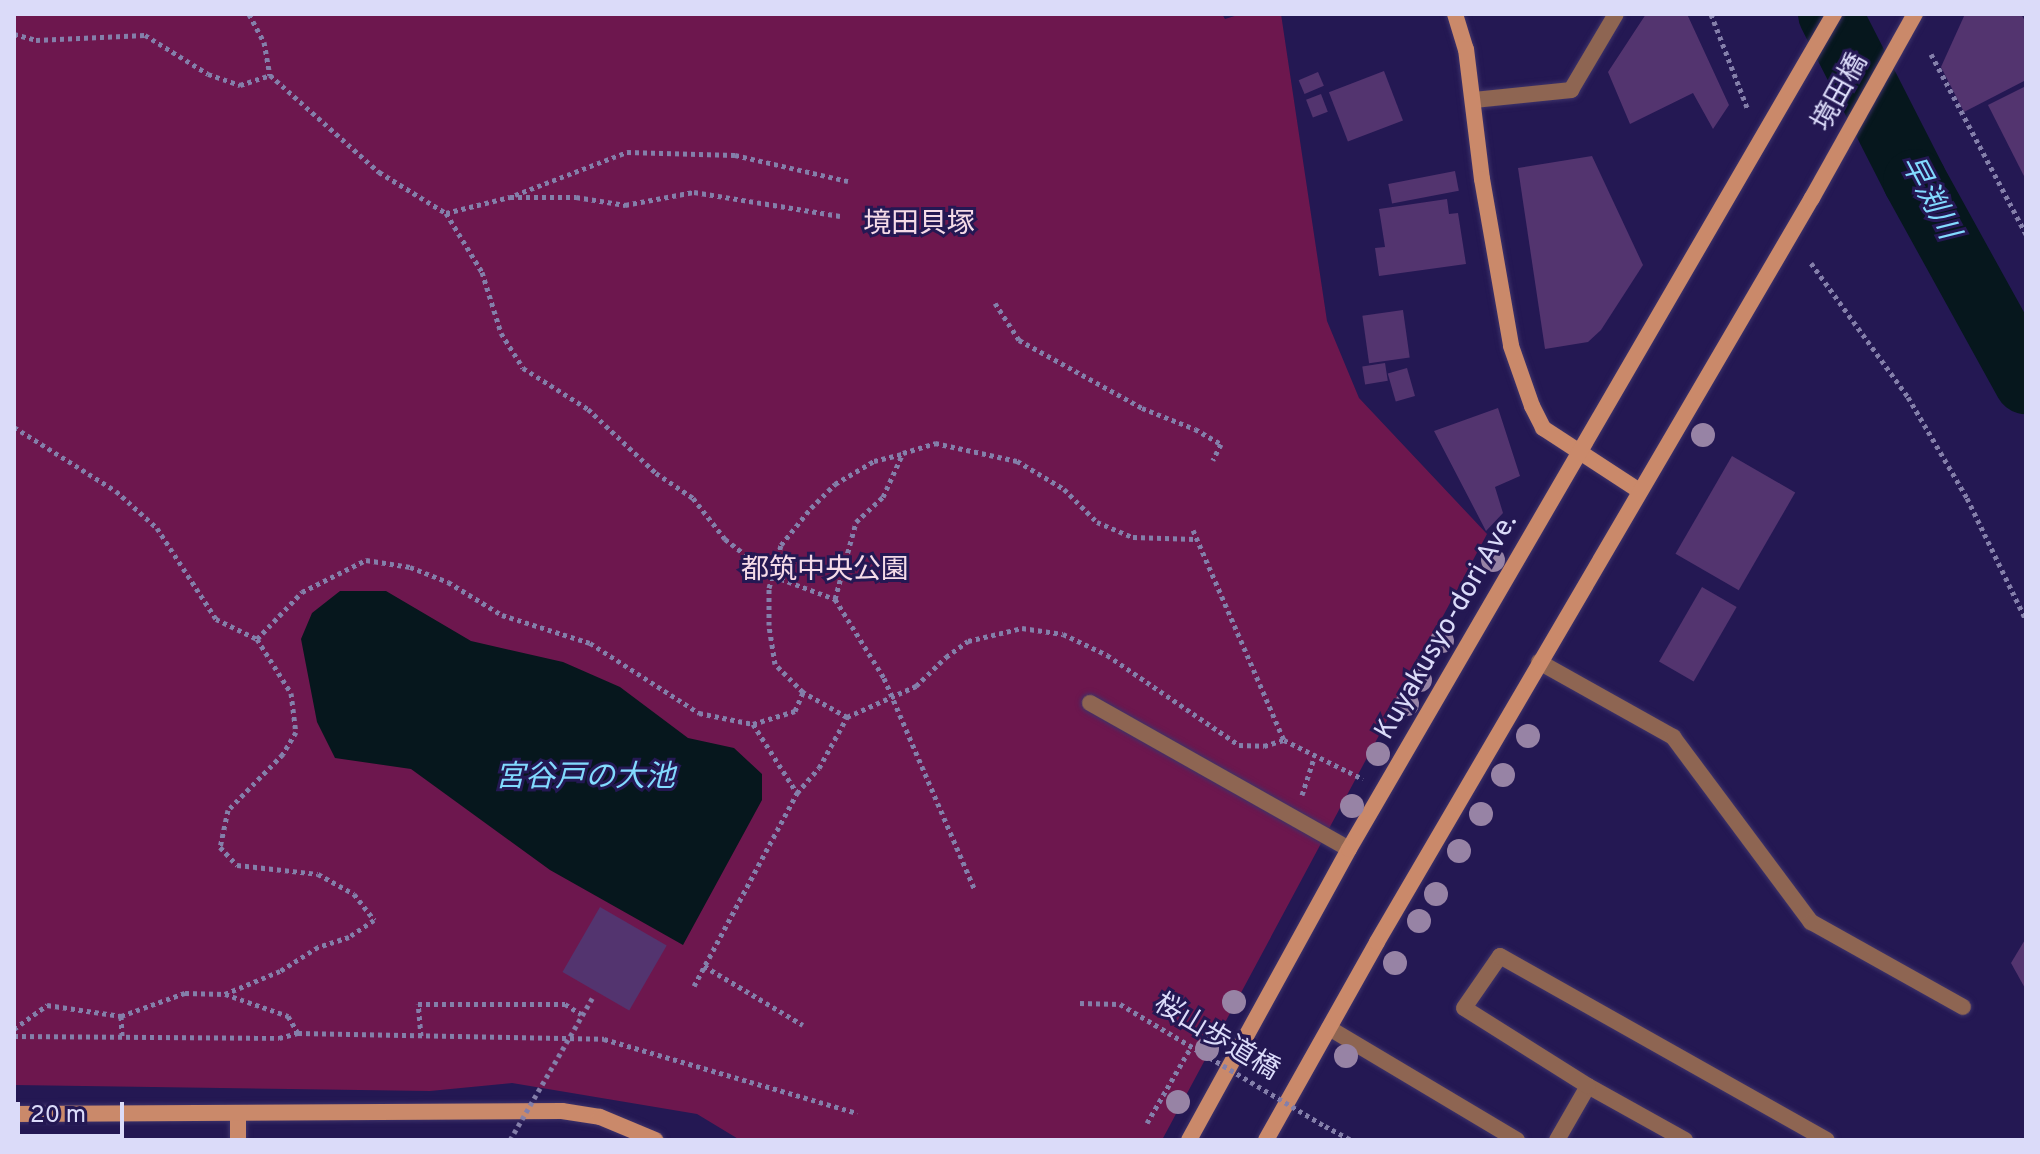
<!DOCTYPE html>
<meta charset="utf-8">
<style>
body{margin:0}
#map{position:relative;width:2040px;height:1154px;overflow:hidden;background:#241853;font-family:Overpass,"Noto Sans JP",sans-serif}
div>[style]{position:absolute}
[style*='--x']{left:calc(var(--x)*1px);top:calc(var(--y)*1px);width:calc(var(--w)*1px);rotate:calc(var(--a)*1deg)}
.green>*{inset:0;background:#6d174e}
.water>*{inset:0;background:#06171d}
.river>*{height:64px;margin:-32px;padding:0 32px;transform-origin:32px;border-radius:32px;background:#06171d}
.building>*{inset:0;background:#53346f;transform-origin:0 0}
.path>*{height:5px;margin-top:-2.5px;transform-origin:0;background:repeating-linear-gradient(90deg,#847faa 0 4px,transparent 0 8px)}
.roads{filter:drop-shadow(0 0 2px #3e336a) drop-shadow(0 0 2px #3e336a)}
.lane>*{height:16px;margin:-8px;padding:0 8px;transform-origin:8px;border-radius:8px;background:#8e6552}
.street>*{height:16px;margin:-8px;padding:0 8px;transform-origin:8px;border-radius:8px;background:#8e6552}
.secondary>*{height:16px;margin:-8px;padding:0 8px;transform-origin:8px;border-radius:8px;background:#ca896a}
.path-bridge>*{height:5px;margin-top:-2.5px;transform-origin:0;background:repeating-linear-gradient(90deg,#847faa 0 4px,transparent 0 8px)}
.trees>*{width:24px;height:24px;margin:-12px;border-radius:50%;background:#9783a5}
span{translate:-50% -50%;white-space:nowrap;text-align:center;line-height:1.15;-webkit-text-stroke:6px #241853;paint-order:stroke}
.street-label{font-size:28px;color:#dbdbf9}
.park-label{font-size:28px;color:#f5dbe8}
.water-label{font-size:30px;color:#82dafe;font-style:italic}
.frame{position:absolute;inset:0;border:16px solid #dbdbf9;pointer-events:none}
.scale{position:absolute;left:16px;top:1102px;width:108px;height:36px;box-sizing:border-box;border:4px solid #dbdbf9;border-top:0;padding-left:10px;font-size:24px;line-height:28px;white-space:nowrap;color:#dbdbf9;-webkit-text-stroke:6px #241853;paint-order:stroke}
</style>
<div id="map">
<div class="green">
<div style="clip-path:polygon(14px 14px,1222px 14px,1225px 19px,1241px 14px,1281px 14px,1327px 321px,1359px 398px,1487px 534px,1162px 1140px,740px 1140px,697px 1114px,512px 1083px,430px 1091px,14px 1085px)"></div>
</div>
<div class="water">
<div style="clip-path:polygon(340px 591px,386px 591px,471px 641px,563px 662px,620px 687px,688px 738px,734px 748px,762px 774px,762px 800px,683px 945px,550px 870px,411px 769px,335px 758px,317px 722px,301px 639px,312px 613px)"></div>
</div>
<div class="river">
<div style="--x:1830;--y:14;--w:187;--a:63"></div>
<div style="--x:1915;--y:181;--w:230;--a:61.1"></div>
</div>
<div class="building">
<div style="clip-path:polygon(1646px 14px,1687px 14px,1729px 105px,1713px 129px,1693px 93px,1630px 124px,1608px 72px)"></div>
<div style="clip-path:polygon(1965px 14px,2021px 14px,2026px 23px,2026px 80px,1964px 112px,1941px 67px)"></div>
<div style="left:1384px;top:71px;width:53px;height:59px;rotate:69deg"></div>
<div style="left:1318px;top:72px;width:15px;height:21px;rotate:67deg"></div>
<div style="clip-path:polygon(2026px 86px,2026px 180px,1988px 105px)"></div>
<div style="left:1321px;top:94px;width:19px;height:16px;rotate:69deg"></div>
<div style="clip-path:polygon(1592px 156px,1643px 265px,1601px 330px,1588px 342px,1545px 349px,1518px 168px)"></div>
<div style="left:1455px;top:171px;width:20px;height:68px;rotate:79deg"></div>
<div style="clip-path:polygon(1447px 199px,1449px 214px,1458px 213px,1466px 264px,1379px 276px,1375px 248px,1385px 247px,1379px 209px)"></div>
<div style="left:1403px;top:310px;width:48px;height:41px;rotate:82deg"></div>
<div style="left:1385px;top:363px;width:18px;height:23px;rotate:81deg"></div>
<div style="left:1407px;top:368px;width:29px;height:20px;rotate:74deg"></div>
<div style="clip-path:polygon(1498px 408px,1520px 476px,1495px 487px,1503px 513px,1486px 531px,1434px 431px)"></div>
<div style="left:1732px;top:456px;width:73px;height:113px;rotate:30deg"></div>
<div style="left:1702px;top:587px;width:40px;height:86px;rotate:30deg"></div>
<div style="left:600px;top:907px;width:77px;height:75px;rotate:30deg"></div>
<div style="clip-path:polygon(2026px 938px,2026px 990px,2011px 963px)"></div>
</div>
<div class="path">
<div style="--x:249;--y:14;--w:32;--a:62"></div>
<div style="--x:264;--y:42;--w:34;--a:80"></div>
<div style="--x:270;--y:75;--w:146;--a:41.7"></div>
<div style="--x:379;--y:172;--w:79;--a:31.5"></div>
<div style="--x:446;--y:213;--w:69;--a:58.6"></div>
<div style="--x:482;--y:272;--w:64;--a:72.7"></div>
<div style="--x:501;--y:333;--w:41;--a:57.8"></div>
<div style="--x:523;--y:368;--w:77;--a:32.2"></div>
<div style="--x:588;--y:409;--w:93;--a:43.3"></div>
<div style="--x:656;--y:473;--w:45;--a:34"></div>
<div style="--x:693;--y:498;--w:52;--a:52"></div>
<div style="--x:725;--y:539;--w:61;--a:37.6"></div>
<div style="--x:773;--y:576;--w:66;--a:20.4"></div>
<div style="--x:835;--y:599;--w:80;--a:-74.7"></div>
<div style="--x:856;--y:522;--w:37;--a:-43"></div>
<div style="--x:883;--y:497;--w:48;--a:-65.6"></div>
<div style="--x:903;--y:453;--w:34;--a:-17"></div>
<div style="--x:935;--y:443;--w:84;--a:12.4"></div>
<div style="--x:1017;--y:461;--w:55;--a:30.8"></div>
<div style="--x:1064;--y:489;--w:47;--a:45"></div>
<div style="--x:1097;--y:522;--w:39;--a:23"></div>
<div style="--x:1133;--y:537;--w:62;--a:1.8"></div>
<div style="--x:1711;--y:14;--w:103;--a:68.9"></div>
<div style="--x:14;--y:34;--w:23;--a:15"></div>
<div style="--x:36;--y:40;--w:109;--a:-2.6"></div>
<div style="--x:145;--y:35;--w:74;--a:31.8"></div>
<div style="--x:208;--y:74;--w:34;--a:19"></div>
<div style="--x:240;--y:85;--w:32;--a:-18"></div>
<div style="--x:1931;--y:54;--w:204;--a:62.2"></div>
<div style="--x:515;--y:195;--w:120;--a:-21"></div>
<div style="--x:627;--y:152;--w:108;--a:1.6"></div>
<div style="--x:735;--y:155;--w:116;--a:13"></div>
<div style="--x:446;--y:213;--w:66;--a:-14"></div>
<div style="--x:510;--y:197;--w:66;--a:0"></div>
<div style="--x:576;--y:197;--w:50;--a:9.3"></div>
<div style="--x:625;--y:205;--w:70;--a:-10.7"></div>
<div style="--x:694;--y:192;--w:148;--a:9.3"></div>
<div style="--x:1811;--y:263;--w:165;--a:54.1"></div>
<div style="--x:1908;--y:397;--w:117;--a:59.7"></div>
<div style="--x:1967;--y:498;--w:136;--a:64.2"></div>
<div style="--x:995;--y:303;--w:44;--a:57"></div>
<div style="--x:1019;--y:340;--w:141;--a:28.9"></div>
<div style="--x:1142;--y:408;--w:57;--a:21.6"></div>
<div style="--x:1195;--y:429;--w:30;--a:30"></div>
<div style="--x:1221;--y:444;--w:18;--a:117"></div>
<div style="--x:14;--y:427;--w:120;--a:32.1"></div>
<div style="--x:116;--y:491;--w:55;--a:42.1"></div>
<div style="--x:157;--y:528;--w:108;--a:57"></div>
<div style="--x:216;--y:619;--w:46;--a:26"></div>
<div style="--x:257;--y:639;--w:64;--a:57.8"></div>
<div style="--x:291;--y:693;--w:39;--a:83"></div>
<div style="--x:296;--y:732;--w:26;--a:121"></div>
<div style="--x:283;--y:754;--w:78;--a:134.5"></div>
<div style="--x:228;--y:810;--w:38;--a:102"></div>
<div style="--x:220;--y:847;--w:25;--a:47"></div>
<div style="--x:237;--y:865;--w:81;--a:6.3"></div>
<div style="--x:318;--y:874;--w:41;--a:29.1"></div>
<div style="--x:354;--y:894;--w:33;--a:52"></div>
<div style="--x:374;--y:920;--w:30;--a:146"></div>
<div style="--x:349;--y:937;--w:33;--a:162"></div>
<div style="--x:318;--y:947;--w:45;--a:147.7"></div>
<div style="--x:280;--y:971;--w:60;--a:157.3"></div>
<div style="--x:1193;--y:530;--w:229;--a:66.6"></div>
<div style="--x:1284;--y:740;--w:88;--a:26.3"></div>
<div style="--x:257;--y:639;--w:65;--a:-46.2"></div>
<div style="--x:302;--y:592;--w:72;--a:-26.6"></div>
<div style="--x:366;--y:560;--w:45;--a:9"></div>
<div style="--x:410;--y:567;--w:41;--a:21.5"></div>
<div style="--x:448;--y:582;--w:63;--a:31.4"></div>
<div style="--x:502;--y:615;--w:92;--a:17.7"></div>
<div style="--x:590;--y:643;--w:130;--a:32.7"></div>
<div style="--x:699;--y:713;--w:55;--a:11.5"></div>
<div style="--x:753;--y:724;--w:44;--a:-17.2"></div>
<div style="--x:795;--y:711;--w:21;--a:-67"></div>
<div style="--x:847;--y:717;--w:51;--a:-150.4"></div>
<div style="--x:803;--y:692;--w:40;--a:-135"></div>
<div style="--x:775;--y:664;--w:39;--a:-99"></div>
<div style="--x:769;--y:625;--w:37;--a:-90"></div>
<div style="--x:769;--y:588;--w:45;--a:-74.4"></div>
<div style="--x:781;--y:545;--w:48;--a:-51"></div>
<div style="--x:811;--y:508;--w:34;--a:-45"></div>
<div style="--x:835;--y:484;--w:45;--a:-30.5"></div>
<div style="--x:874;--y:461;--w:29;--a:-14"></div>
<div style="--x:753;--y:724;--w:82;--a:57.5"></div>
<div style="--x:1302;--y:795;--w:39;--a:-72"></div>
<div style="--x:704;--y:966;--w:115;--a:30.8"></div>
<div style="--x:694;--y:986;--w:219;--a:-61.9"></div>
<div style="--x:797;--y:793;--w:33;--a:-49"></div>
<div style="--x:819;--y:768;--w:58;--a:-61.2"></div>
<div style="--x:847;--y:717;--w:76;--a:-24.2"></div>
<div style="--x:916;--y:686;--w:42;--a:-44"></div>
<div style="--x:946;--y:657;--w:27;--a:-36"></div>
<div style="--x:968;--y:641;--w:56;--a:-13.5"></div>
<div style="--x:1022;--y:628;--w:41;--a:8.3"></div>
<div style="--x:1063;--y:634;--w:49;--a:25.5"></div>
<div style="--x:1107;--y:655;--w:160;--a:34.3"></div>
<div style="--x:1239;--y:745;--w:25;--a:2"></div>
<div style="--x:1264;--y:746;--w:21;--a:-17"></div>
<div style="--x:121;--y:1016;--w:21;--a:87"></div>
<div style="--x:14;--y:1029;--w:41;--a:-36"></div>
<div style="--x:47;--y:1005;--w:75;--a:8.5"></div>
<div style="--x:121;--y:1016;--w:68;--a:-19.8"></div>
<div style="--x:185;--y:993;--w:40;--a:1.4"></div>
<div style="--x:225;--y:994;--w:67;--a:19.2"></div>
<div style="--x:288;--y:1016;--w:20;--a:60"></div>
<div style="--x:14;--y:1036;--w:265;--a:0.4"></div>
<div style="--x:279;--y:1038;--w:20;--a:-15"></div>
<div style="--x:298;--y:1033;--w:306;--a:1.1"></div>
<div style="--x:604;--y:1039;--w:264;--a:16.3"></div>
<div style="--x:421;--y:1036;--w:32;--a:-95"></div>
<div style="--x:418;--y:1004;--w:147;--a:0"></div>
<div style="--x:565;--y:1004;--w:19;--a:32"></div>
<div style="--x:1147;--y:1123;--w:88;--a:-59.9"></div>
<div style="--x:1325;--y:1126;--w:30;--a:28"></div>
</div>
<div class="roads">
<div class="lane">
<div style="--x:1539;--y:662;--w:154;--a:29.2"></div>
<div style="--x:1673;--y:737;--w:231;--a:53.3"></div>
<div style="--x:1811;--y:922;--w:174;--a:29.2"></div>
<div style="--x:1090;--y:703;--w:297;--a:29.4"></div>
<div style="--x:1329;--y:1028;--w:219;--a:30.8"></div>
<div style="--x:1557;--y:1140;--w:62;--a:-60.1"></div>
<div style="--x:1685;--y:1140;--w:111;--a:-150.9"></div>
<div style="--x:1588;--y:1086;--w:146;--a:-147.8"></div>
<div style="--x:1464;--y:1008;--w:63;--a:-55.3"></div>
<div style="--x:1500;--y:956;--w:375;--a:29.4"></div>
</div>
<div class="street">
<div style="--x:1474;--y:100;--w:98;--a:-5.9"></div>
<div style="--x:1571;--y:90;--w:88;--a:-59.4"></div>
</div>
<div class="secondary">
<div style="--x:1455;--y:14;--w:37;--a:73"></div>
<div style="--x:1466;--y:49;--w:131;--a:83"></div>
<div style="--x:1482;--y:179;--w:169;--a:80.1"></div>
<div style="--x:1511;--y:346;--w:64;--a:70.7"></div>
<div style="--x:1532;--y:406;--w:25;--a:63"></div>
<div style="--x:1543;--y:428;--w:113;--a:33.1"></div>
<div style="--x:238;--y:1113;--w:27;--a:90"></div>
<div style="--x:14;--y:1114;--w:548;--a:-0.31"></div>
<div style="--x:562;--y:1111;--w:38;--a:9"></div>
<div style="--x:600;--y:1117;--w:60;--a:22.7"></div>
<div style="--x:1189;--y:1140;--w:332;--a:-61.2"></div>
<div style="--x:1349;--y:849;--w:966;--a:-59.85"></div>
<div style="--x:1266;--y:1140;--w:227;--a:-60.7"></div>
<div style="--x:1377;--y:942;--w:862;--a:-59.69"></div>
<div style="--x:1812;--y:198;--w:211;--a:-60.8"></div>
</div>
</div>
<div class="path-bridge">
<div style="--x:835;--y:599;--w:93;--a:58.2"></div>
<div style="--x:884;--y:678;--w:231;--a:66.8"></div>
<div style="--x:1080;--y:1003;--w:40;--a:1.4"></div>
<div style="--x:1120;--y:1004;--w:239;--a:30.8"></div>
<div style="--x:510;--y:1140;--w:165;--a:-59.9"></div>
</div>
<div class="trees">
<div style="left:1703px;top:435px"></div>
<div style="left:1493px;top:560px"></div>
<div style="left:1442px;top:641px"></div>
<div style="left:1420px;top:680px"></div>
<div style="left:1407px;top:704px"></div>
<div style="left:1528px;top:736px"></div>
<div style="left:1378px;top:754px"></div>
<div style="left:1503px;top:775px"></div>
<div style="left:1352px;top:806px"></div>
<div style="left:1481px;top:814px"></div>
<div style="left:1459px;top:851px"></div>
<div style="left:1436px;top:894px"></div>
<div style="left:1419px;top:921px"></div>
<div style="left:1395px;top:963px"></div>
<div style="left:1234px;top:1002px"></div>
<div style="left:1207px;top:1049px"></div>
<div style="left:1346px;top:1056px"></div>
<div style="left:1178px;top:1102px"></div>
</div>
<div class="street-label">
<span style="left:1841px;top:93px;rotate:-61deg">境田橋</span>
<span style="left:1447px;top:627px;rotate:-60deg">Kuyakusyo-dori Ave.</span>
<span style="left:1216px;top:1038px;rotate:31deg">桜山歩道橋</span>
</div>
<div class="park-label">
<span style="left:919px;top:225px">境田貝塚</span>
<span style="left:825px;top:571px">都筑中央公園</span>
</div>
<div class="water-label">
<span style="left:1928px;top:198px;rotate:62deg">早渕川</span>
<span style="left:585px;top:779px">宮谷戸の大池</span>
</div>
<div class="frame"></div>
<div class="scale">20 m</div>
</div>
